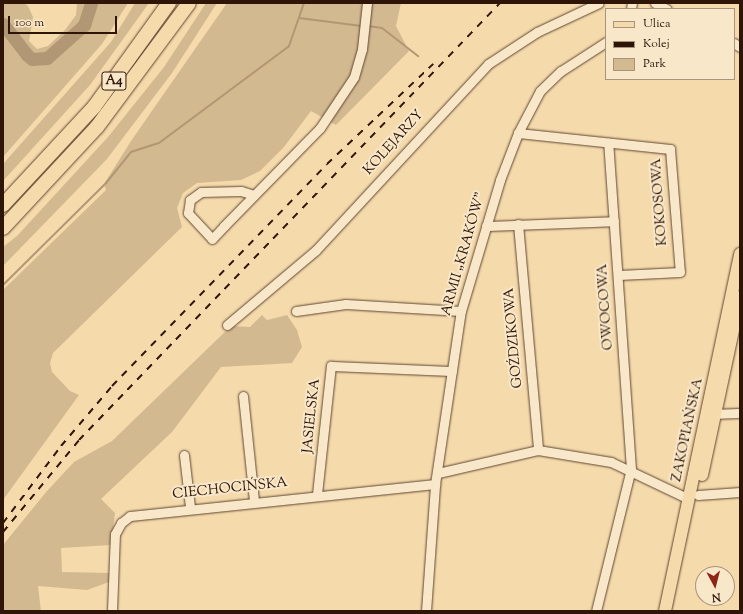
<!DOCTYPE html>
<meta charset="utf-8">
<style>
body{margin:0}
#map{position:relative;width:743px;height:614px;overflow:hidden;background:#f5daac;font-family:"Sorts Mill Goudy",serif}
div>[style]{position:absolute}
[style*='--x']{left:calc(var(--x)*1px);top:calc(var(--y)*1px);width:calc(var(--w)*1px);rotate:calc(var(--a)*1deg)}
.green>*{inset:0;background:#d3b990}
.stream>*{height:2px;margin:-1px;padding:0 1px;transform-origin:1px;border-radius:1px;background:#b29774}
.river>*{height:13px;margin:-6.5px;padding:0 6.5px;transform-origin:6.5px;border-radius:6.5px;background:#b29774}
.roads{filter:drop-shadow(0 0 1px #604631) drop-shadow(0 0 1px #604631)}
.minor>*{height:9px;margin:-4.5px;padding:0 4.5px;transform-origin:4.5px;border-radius:4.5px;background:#f8e7c9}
.major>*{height:12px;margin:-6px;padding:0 6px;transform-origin:6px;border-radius:6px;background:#f5daac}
.highway>*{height:14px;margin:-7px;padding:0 7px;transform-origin:7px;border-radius:7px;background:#f5daac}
.rail>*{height:2px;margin-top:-1px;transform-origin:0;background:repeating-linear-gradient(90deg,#2f1508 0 7px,transparent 0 14px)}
span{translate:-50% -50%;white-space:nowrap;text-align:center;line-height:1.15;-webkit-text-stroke:4px #f8e7c9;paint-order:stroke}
.shield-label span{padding:1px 3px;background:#f8e7c9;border:1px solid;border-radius:3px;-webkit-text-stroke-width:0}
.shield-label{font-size:13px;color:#2f1508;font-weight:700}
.street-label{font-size:14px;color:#2f1508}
.frame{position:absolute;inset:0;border:4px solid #2f1508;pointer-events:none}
.legend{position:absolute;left:605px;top:8px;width:130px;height:72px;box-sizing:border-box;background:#f8e7c9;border:1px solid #a8937c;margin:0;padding:5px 7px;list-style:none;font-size:12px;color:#2f1508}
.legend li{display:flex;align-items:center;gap:8px;height:20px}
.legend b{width:20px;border:1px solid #a8937c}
.north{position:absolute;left:695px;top:566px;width:40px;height:40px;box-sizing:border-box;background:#f8e7c9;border:1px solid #a8937c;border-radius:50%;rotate:173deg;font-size:11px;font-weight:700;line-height:16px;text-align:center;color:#2f1508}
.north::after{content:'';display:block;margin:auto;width:14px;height:18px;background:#8f2418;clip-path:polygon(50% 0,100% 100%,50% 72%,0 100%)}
.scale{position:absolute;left:8px;top:16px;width:109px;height:18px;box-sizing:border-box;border:2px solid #2f1508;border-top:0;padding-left:5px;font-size:12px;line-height:14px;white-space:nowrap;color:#2f1508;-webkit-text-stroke:3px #f8e7c9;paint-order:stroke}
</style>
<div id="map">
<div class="green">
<div style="clip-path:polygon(3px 3px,24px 3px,28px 6px,33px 17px,29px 41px,37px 49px,48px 46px,65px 30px,76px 15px,77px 3px,128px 3px,102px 44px,3px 157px)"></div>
<div style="clip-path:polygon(135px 3px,149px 3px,90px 85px,3px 181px,3px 164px,111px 42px)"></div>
<div style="clip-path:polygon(206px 3px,217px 3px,172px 73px,107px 159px,3px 266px,3px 247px,17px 236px,108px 137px,164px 67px)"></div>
<div style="clip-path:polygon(227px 3px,401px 3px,396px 26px,409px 51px,336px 125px,311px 111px,284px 147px,260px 171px,241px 180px,197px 183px,183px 193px,177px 208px,182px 227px,53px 353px,50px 363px,52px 372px,70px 391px,79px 395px,3px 500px,3px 290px,106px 190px,104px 184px,131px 141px)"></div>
<div style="clip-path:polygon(262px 315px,267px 320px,287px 315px,297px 330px,302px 347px,292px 363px,221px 367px,172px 432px,101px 499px,115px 513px,111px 545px,61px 548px,62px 572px,110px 573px,109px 582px,87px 590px,38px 586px,41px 611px,3px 611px,3px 545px,47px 491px,74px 462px,112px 441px,231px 326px,250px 327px)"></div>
</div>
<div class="stream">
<div style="--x:299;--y:18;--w:63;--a:7.4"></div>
<div style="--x:368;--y:26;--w:14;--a:8"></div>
<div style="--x:382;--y:28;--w:46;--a:37.9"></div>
<div style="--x:3;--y:285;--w:145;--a:-44.7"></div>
<div style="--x:106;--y:183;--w:40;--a:-51"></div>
<div style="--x:131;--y:152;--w:29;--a:-18"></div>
<div style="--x:159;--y:143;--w:162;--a:-36.7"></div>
<div style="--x:289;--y:46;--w:46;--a:-70.8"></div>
</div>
<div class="river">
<div style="--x:3;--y:24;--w:39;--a:52"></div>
<div style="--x:27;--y:55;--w:6;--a:39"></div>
<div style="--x:32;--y:59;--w:15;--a:-4"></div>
<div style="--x:47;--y:58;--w:50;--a:-41.7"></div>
<div style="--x:84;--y:25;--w:23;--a:-72"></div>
</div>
<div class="roads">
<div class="minor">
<div style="--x:655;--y:3;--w:13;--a:27"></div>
<div style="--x:631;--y:9;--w:6;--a:-81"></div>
<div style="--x:734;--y:43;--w:7;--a:34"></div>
<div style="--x:518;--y:133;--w:153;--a:6"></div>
<div style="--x:670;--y:149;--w:123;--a:85.4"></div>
<div style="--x:680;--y:272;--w:61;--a:177.2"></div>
<div style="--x:254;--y:195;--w:14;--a:-163"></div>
<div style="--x:241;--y:191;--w:40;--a:178.6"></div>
<div style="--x:201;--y:192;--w:14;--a:144"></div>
<div style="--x:190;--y:200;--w:13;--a:99"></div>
<div style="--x:188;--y:213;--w:35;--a:47"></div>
<div style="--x:212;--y:239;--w:18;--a:-47"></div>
<div style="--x:224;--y:226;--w:137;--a:-45.6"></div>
<div style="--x:320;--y:128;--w:61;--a:-56.3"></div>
<div style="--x:354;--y:77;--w:29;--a:-74"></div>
<div style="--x:362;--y:49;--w:46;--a:-83.8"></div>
<div style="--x:518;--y:224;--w:227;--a:84.9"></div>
<div style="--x:486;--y:226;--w:128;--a:-2.2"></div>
<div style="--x:296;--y:311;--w:50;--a:-8"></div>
<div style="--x:346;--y:304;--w:115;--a:3.5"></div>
<div style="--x:227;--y:325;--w:116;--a:-40.1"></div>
<div style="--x:316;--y:250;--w:253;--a:-47.2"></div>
<div style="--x:488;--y:64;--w:59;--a:-33.1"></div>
<div style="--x:537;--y:32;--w:68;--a:-25.1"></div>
<div style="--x:243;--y:396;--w:105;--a:84"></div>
<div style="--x:710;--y:414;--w:30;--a:-2"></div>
<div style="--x:184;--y:455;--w:52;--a:83.4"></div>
<div style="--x:438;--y:473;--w:103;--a:-13"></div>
<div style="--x:538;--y:450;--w:74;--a:9.3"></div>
<div style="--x:611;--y:462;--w:86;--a:25.4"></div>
<div style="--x:317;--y:494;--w:129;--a:-83.8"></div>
<div style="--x:331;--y:366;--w:121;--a:2.4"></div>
<div style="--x:698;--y:495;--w:42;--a:-4.1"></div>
<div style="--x:112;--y:611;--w:77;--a:-87.8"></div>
<div style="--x:115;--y:534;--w:13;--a:-61"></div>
<div style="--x:121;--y:523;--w:11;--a:-38"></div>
<div style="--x:130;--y:516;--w:307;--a:-6"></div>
<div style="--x:426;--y:611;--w:127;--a:-85.9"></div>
<div style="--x:435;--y:484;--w:175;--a:-81.5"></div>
<div style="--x:461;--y:311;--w:137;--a:-73.4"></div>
<div style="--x:500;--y:180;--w:50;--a:-69"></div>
<div style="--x:518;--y:133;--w:47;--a:-62.4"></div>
<div style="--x:540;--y:91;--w:29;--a:-44"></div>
<div style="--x:561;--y:71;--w:54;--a:-32.8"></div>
<div style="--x:596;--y:611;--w:146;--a:-76.2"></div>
<div style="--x:631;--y:469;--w:327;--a:-94"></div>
</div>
<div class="major">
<div style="--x:702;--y:475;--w:182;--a:-77.9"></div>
<div style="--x:665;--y:611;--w:365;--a:-78.1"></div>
</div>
<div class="highway">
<div style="--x:3;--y:205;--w:134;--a:-47.1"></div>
<div style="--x:94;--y:107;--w:128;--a:-54.2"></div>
<div style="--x:3;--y:228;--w:138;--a:-47.1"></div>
<div style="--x:97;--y:127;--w:154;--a:-53.4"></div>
</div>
</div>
<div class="rail">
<div style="--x:3;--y:523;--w:96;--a:-53"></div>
<div style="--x:61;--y:446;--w:79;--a:-49.6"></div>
<div style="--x:112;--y:386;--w:309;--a:-45.9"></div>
<div style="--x:327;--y:164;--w:146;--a:-43.3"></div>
<div style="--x:3;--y:532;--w:119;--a:-50.4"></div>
<div style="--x:79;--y:440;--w:607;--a:-46.07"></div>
</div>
<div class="shield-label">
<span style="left:114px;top:81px">A4</span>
</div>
<div class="street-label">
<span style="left:394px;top:143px;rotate:-48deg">KOLEJARZY</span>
<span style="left:660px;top:202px;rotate:-94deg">KOKOSOWA</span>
<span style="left:464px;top:254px;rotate:-74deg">ARMII „KRAKÓW”</span>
<span style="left:606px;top:307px;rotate:-94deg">OWOCOWA</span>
<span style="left:514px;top:338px;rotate:-95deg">GOŹDZIKOWA</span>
<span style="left:312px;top:416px;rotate:-84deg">JASIELSKA</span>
<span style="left:688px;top:430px;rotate:-78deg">ZAKOPIAŃSKA</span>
<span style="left:230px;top:489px;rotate:-6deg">CIECHOCIŃSKA</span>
</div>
<div class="frame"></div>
<ul class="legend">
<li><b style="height:5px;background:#f5daac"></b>Ulica</li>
<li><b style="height:5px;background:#2f1508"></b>Kolej</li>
<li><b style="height:11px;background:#d3b990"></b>Park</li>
</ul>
<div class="north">N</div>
<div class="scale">100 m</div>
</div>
